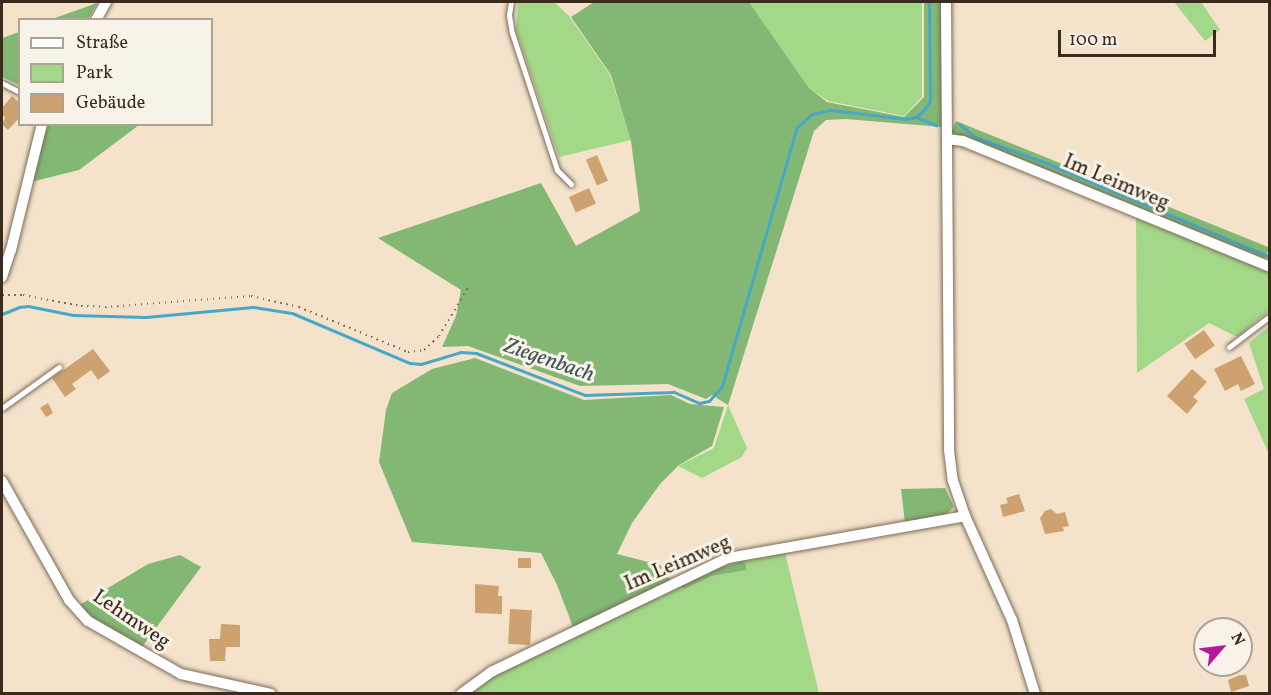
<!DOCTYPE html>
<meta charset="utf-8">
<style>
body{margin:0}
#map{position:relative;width:1271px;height:695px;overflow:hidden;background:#f4e3ca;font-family:Vollkorn,serif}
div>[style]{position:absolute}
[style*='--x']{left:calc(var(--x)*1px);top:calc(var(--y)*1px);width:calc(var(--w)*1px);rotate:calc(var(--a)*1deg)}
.green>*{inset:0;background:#a3d888}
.forest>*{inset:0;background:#82b874;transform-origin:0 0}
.stream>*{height:3px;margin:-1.5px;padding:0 1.5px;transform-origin:1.5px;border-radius:1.5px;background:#48a7c7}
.building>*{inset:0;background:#cea270;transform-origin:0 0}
.path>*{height:2px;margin-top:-1px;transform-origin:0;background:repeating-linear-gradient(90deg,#7c6b5a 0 1.5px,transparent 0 6px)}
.roads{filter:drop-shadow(0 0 2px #7c6b5a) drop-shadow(0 0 2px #7c6b5a)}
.service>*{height:5px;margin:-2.5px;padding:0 2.5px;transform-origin:2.5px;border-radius:2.5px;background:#fff}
.minor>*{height:10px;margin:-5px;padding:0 5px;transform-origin:5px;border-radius:5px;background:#fff}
span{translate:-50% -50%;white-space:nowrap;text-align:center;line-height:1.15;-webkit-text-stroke:6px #f7f3e8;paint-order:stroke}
.street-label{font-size:21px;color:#3b2a1e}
.water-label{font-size:22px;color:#405659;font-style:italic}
.frame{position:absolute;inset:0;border:3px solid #3b2a1e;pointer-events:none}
.legend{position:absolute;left:18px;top:18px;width:195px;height:108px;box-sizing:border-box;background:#f7f3e8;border:2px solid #aca397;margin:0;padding:8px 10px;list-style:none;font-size:18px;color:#3b2a1e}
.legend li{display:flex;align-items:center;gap:12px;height:30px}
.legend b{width:30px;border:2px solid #aca397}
.north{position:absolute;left:1193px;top:617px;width:60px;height:60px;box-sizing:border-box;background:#f7f3e8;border:2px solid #aca397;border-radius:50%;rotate:62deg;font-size:16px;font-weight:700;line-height:24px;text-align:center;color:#3b2a1e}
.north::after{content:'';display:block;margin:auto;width:21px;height:27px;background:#b5179e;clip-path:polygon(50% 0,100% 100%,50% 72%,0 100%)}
.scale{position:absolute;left:1058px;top:30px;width:158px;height:27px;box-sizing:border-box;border:3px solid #3b2a1e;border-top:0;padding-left:8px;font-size:18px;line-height:21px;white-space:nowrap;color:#3b2a1e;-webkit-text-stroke:4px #f7f3e8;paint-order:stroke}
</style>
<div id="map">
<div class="green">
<div style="clip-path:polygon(518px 2px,554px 2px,569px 16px,610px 75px,631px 140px,559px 157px,516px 30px)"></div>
<div style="clip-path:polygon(749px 2px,922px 2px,922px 97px,904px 116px,828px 101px,809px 88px)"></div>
<div style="clip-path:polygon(1174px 2px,1201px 2px,1220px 30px,1205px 41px)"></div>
<div style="clip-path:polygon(1136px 218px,1269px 271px,1269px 311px,1237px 337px,1209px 323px,1137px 373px)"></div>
<div style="clip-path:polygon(1269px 326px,1269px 454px,1244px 399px,1264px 389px,1249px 343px)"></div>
<div style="clip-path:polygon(728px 405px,747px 448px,742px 457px,702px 478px,678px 466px,714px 448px)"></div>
<div style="clip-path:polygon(785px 553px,819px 693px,470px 694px,494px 676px,678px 586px,684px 589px,712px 576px,747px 570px,744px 560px)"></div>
</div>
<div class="forest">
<div style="clip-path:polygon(594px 2px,749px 2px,809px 88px,827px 102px,904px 117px,924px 97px,924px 2px,941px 2px,942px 127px,845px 119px,826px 120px,814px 131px,728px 405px,712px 395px,706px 399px,668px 384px,580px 386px,468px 346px,442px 347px,456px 316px,461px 290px,378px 238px,541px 183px,576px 246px,640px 211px,631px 141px,611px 75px,571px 17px)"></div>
<div style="clip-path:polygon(97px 3px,88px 19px,52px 19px)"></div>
<div style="clip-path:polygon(19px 32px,20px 32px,19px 85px,2px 77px,2px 38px)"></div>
<div style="left:956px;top:121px;width:338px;height:12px;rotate:22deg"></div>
<div style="clip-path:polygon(48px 125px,139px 125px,79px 170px,31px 182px)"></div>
<div style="clip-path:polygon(475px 358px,584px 400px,671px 395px,690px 404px,724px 407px,712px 446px,679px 465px,660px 484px,632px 523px,617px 554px,660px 565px,671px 581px,573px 627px,557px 585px,541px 553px,412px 542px,379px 462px,386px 410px,392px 393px,432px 369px)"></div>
<div style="clip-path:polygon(945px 488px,954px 507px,944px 516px,905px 523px,901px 489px)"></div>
<div style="clip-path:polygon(180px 555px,201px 567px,142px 647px,104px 626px,78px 606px,148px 564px)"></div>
<div style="clip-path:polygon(744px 560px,747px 570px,712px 576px,684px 589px,678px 586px,710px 571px)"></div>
</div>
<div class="stream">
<div style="--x:916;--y:117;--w:22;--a:22"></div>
<div style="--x:959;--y:124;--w:21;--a:39"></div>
<div style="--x:975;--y:137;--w:79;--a:20"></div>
<div style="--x:1049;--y:164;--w:240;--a:22.8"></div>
<div style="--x:2;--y:314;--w:18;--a:-22"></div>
<div style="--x:19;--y:307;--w:9;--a:-6"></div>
<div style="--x:28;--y:306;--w:46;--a:11.3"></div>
<div style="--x:73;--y:315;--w:73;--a:1.6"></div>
<div style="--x:146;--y:317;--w:107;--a:-5.3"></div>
<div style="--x:253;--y:307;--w:39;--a:9"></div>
<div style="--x:292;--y:313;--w:128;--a:23"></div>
<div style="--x:410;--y:363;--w:11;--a:5"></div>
<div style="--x:421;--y:364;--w:42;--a:-16.7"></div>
<div style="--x:461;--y:352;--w:15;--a:4"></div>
<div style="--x:476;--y:353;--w:117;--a:21.1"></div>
<div style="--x:585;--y:395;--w:89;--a:-1.9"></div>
<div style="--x:674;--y:392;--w:27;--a:24"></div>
<div style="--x:699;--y:403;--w:10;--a:-11"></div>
<div style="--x:709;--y:401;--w:20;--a:-49"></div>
<div style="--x:722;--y:386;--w:270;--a:-73.9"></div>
<div style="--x:797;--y:127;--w:20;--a:-41"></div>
<div style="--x:812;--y:114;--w:19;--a:-12"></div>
<div style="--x:831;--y:110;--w:76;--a:6.8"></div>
<div style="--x:906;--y:119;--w:10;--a:-11"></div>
<div style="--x:916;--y:117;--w:12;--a:-42"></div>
<div style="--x:925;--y:109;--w:9;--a:-58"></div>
<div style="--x:930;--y:101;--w:99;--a:-90.6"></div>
</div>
<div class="building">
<div style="clip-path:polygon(12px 96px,20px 103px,20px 117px,8px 130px,2px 124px,5px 118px,2px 114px,2px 108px)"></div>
<div style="left:597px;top:155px;width:28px;height:12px;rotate:67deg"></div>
<div style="left:589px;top:188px;width:17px;height:22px;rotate:66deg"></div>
<div style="left:1204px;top:330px;width:19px;height:24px;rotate:55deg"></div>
<div style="clip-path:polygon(93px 349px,110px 371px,98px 380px,91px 370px,72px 384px,76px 389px,65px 397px,52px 378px)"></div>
<div style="clip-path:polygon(1241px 356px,1255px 384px,1241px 391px,1238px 384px,1225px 391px,1214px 369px)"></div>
<div style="clip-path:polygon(1192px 369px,1207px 382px,1193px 397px,1198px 401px,1187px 414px,1167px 396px)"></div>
<div style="clip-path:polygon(48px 403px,53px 413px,46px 417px,40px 408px)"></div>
<div style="clip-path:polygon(1019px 494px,1025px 511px,1003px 517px,1000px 505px,1008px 503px,1006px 498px)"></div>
<div style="clip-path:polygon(1051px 509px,1057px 514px,1065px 512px,1069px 526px,1063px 527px,1064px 531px,1045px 534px,1040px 518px,1045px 511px)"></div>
<div style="left:518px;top:558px;width:13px;height:10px"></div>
<div style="clip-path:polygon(475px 584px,499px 586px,498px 596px,502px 596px,502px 614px,475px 613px)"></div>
<div style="left:510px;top:609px;width:22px;height:35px;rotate:3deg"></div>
<div style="clip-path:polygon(221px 624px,240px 625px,240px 647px,226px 647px,225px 661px,210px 661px,209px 639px,220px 639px)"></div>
<div style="clip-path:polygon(1240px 675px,1246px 675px,1249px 686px,1231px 692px,1228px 680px)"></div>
</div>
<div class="path">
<div style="--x:2;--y:295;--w:21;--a:0"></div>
<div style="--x:23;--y:295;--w:59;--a:10.7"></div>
<div style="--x:81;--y:306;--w:24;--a:2"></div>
<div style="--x:105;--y:307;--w:146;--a:-4.3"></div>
<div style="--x:251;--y:296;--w:49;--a:12.9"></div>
<div style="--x:299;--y:307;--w:118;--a:22.4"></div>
<div style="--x:408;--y:352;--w:16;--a:-7"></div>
<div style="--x:424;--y:350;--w:21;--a:-43"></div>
<div style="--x:439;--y:336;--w:56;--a:-58.9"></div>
</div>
<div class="roads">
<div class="service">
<div style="--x:511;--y:2;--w:13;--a:99"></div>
<div style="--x:509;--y:15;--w:18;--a:81"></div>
<div style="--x:512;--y:33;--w:144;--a:71.8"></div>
<div style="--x:557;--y:170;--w:20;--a:45"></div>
<div style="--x:2;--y:83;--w:20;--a:27"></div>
<div style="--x:1229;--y:347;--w:51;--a:-37.1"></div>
<div style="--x:2;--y:408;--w:70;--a:-35.7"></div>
</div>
<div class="minor">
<div style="--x:946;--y:2;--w:448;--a:89.6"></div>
<div style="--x:949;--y:450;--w:31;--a:83"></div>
<div style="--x:953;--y:481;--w:37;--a:71"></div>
<div style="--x:965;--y:516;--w:114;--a:65.7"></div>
<div style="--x:1012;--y:620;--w:77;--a:72.7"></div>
<div style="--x:96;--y:20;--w:21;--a:-61"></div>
<div style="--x:947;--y:139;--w:16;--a:7"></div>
<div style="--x:963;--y:141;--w:332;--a:22.3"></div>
<div style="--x:2;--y:277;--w:28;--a:-72"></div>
<div style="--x:11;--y:250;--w:130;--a:-76.2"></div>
<div style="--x:2;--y:481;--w:137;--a:60.6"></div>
<div style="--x:69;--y:600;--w:28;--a:48"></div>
<div style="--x:88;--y:621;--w:107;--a:29.7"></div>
<div style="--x:181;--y:674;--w:92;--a:12.5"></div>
<div style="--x:461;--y:694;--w:39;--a:-36"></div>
<div style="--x:493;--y:671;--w:261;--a:-25.7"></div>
<div style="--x:728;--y:558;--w:241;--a:-10"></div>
</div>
</div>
<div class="street-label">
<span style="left:1116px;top:183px;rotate:23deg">Im Leimweg</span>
<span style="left:678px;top:564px;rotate:-23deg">Im Leimweg</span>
<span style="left:131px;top:620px;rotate:34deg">Lehmweg</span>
</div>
<div class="water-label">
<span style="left:549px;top:361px;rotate:19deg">Ziegenbach</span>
</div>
<div class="frame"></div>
<ul class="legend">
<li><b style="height:8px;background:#fff"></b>Straße</li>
<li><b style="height:16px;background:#a3d888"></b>Park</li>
<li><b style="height:16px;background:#cea270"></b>Gebäude</li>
</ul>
<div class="north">N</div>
<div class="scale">100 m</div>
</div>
